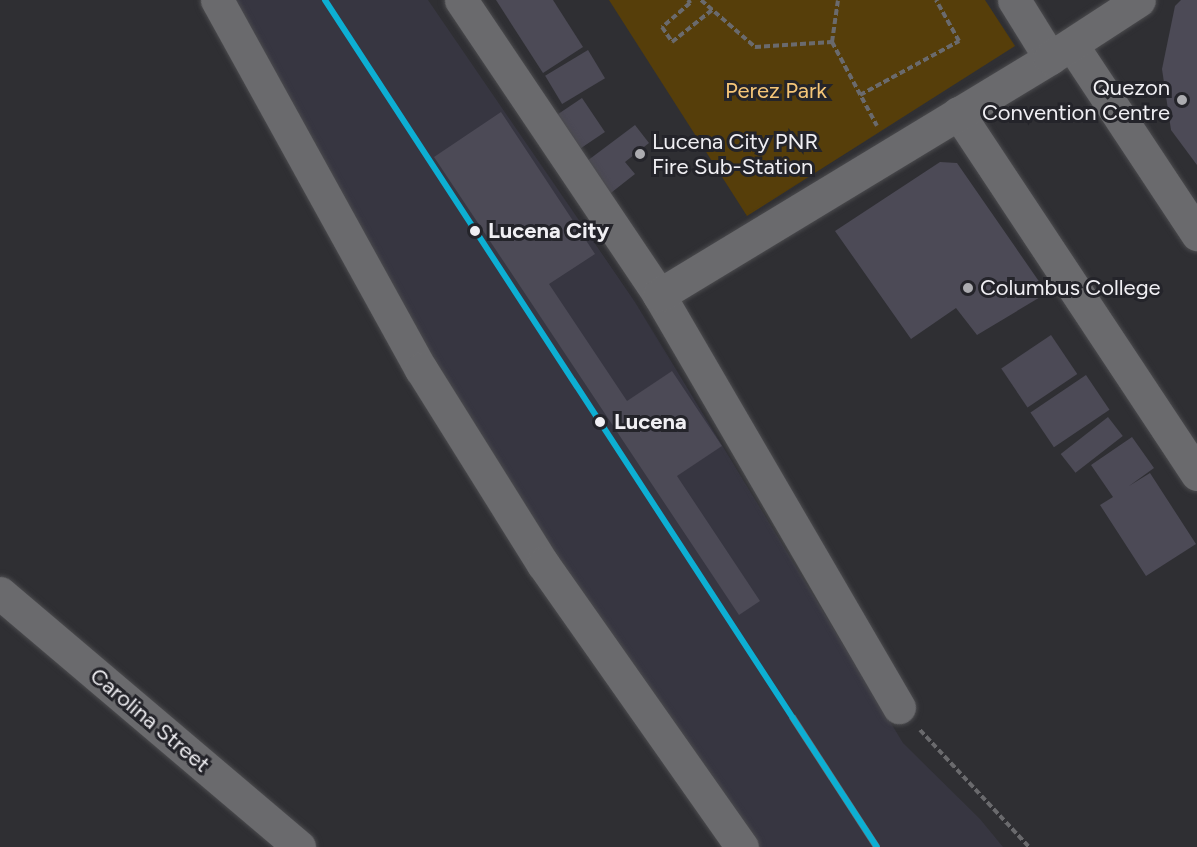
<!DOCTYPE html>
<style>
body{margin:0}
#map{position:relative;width:1197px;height:847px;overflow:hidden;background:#2f2f33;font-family:Figtree,sans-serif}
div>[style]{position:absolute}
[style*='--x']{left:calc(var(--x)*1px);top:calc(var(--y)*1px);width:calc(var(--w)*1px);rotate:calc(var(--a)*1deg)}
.built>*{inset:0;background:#373641}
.green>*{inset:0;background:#563e0a}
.building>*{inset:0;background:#4c4a56;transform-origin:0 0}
.path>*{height:4px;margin-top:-2px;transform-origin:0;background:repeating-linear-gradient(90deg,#6a6a6d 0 6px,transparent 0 9px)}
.roads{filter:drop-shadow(0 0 2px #4b4b4e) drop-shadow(0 0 2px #4b4b4e)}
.minor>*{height:33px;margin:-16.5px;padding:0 16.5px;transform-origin:16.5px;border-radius:16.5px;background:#6a6a6d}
.rail>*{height:7px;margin-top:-3.5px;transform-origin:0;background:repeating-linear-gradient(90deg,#24242a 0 14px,#6a6a6d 0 28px);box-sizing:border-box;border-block:2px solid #6a6a6d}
.rail-1>*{height:6px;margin:-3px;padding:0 3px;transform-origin:3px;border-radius:3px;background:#0dafd3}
.dots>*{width:16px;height:16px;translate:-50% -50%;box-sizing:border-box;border:3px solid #24242a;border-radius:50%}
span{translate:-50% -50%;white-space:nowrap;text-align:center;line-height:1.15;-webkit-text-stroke:6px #24242a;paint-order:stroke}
.poi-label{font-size:22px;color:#f0eff3}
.right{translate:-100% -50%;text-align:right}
.left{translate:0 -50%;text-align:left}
.park-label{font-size:22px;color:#f6c678}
.stop-label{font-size:22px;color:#f0eff3;font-weight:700}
.street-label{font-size:22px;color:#f0eff3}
</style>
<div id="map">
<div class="built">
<div style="clip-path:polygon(232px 0,428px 0,635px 302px,903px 743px,980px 819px,1003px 847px,745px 847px,516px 526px)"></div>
</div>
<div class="green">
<div style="clip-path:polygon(609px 0,985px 0,1015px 46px,747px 216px)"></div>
</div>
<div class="building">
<div style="clip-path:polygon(496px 0,553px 0,583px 47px,543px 73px)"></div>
<div style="clip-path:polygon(1181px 0,1197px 0,1197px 165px,1171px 130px,1162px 69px,1175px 6px)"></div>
<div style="left:588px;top:50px;width:33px;height:50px;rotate:59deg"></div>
<div style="left:582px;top:98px;width:41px;height:35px;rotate:56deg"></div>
<div style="clip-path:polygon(501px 112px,595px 254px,549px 284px,627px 401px,672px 371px,722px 446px,677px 476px,760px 601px,739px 615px,434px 157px)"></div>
<div style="clip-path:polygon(635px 125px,649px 143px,625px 162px,635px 174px,607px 196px,583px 164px)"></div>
<div style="clip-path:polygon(940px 162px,957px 163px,1047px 293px,977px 335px,956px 308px,911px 339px,835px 231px)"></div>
<div style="left:1051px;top:335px;width:47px;height:60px;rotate:56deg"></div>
<div style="left:1086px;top:375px;width:42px;height:67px;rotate:56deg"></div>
<div style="left:1108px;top:417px;width:24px;height:60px;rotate:52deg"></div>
<div style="clip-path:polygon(1132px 437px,1154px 468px,1129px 486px,1150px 473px,1196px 544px,1146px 576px,1100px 505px,1113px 497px,1091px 465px)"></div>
</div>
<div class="path">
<div style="--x:688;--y:0;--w:4;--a:56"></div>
<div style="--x:690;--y:3;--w:37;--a:139"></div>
<div style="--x:662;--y:27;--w:18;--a:56"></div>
<div style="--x:672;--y:42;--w:51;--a:-38.7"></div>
<div style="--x:701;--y:0;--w:72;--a:41"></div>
<div style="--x:755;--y:47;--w:77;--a:-3.7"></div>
<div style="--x:832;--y:42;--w:42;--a:-81.9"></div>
<div style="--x:832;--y:42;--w:95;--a:61.8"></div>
<div style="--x:860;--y:95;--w:113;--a:-28.6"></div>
<div style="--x:959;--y:41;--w:47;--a:-119.3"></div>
<div style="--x:920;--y:730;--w:160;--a:47"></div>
</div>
<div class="roads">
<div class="minor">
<div style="--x:217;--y:0;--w:422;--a:61.1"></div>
<div style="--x:421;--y:369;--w:230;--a:58"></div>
<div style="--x:543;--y:564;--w:346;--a:54.9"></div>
<div style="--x:461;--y:0;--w:355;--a:56.1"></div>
<div style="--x:659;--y:295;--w:477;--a:59.8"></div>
<div style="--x:1014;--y:0;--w:68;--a:58.2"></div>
<div style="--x:1072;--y:45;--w:227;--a:56.5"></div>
<div style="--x:958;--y:113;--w:433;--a:56.5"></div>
<div style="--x:659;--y:295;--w:457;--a:-31.2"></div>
<div style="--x:1050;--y:58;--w:106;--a:-33.1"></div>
<div style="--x:0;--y:593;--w:392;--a:40.3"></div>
</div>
</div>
<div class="rail">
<div style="--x:792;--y:716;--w:156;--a:57"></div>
</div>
<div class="rail-1">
<div style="--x:325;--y:0;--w:1011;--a:56.91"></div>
</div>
<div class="dots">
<div style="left:1182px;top:100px;background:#acacb0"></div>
<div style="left:640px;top:154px;background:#acacb0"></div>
<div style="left:475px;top:231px;background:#f0eff3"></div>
<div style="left:968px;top:288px;background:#acacb0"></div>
<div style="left:600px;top:422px;background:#f0eff3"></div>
</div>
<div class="poi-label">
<span class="right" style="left:1170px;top:100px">Quezon<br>Convention Centre</span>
<span class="left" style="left:652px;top:154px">Lucena City PNR<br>Fire Sub-Station</span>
<span class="left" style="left:980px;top:288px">Columbus College</span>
</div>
<div class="park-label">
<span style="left:776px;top:91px">Perez Park</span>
</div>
<div class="stop-label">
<span class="left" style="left:488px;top:231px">Lucena City</span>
<span class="left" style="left:614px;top:422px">Lucena</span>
</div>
<div class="street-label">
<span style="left:150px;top:720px;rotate:40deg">Carolina Street</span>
</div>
</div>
